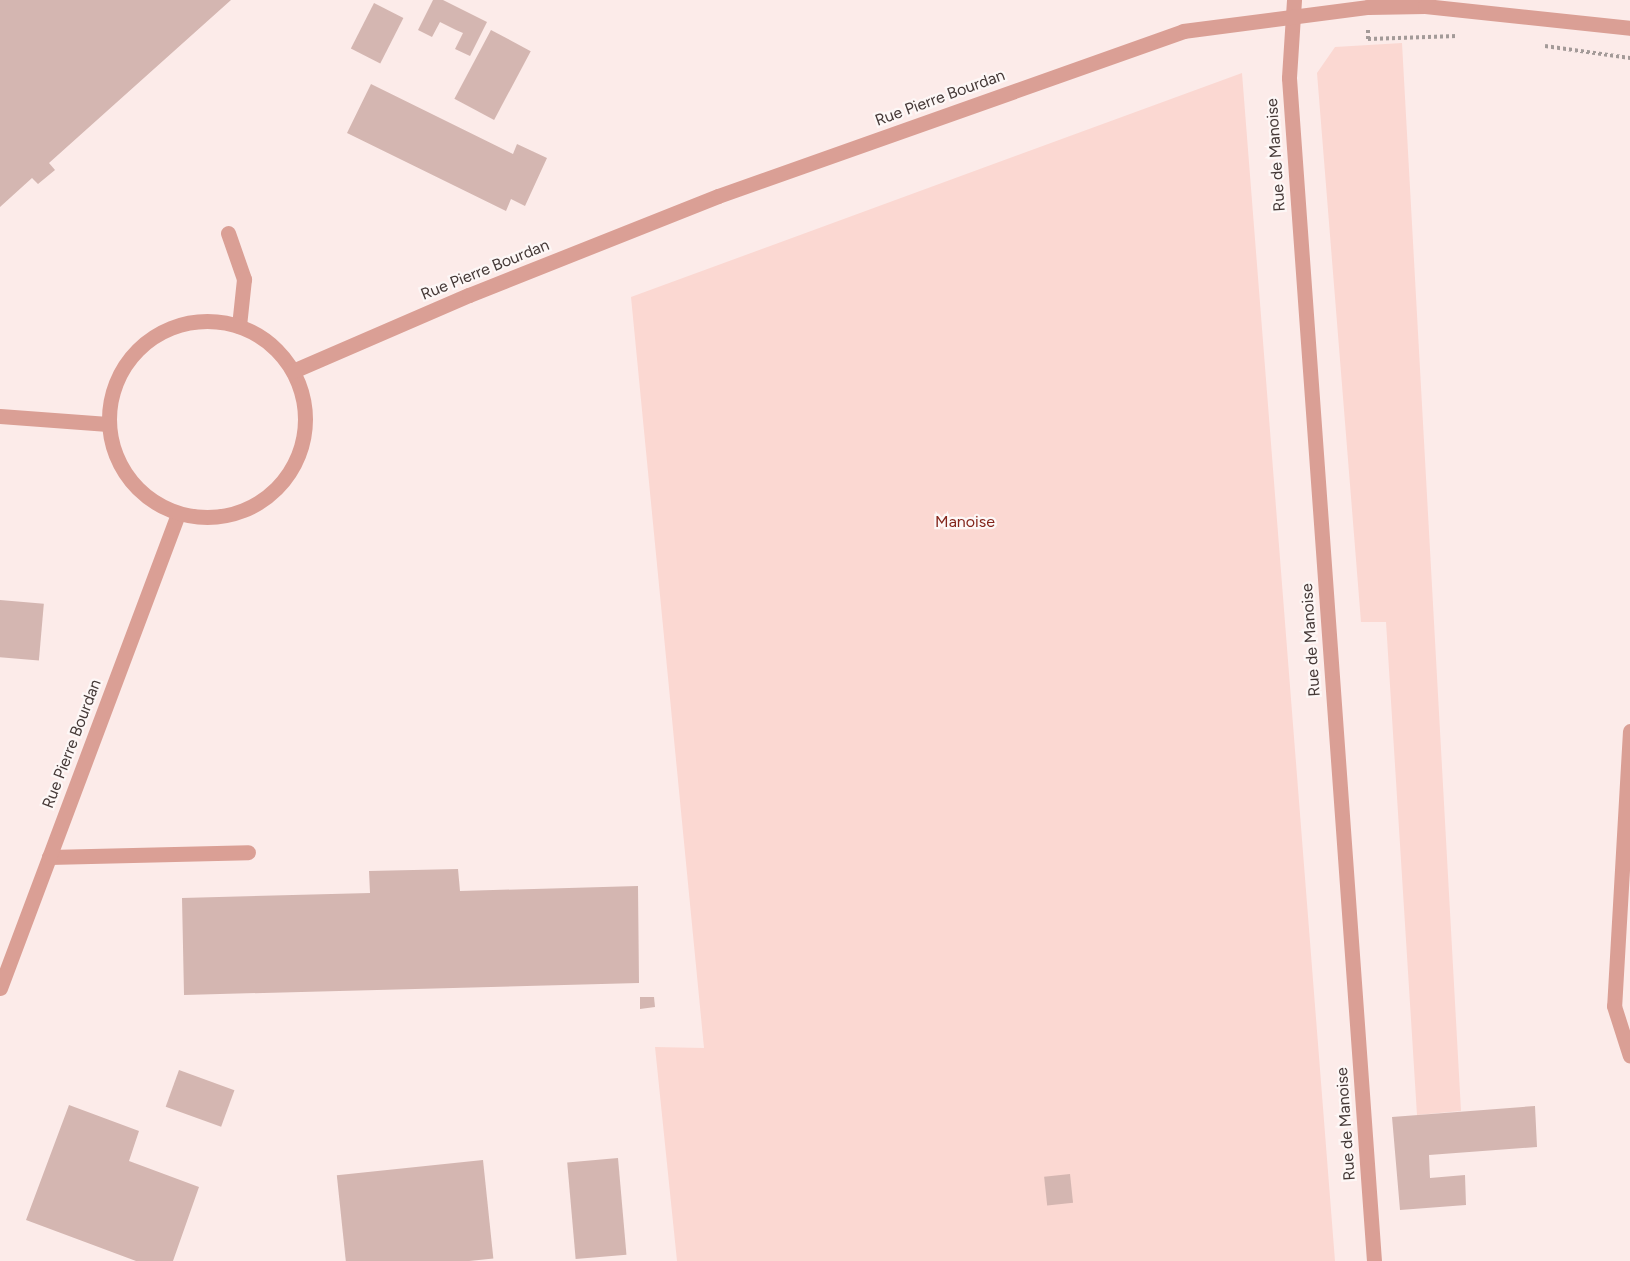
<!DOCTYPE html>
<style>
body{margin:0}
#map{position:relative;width:1630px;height:1261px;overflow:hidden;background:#fdf7f6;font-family:Figtree,sans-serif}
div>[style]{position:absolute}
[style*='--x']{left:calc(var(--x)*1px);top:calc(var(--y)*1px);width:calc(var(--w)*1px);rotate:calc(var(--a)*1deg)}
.built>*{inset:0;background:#fcebe9;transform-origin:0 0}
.green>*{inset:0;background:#fbd8d2}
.building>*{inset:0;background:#d4b6b1;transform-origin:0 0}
.path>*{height:4px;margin-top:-2px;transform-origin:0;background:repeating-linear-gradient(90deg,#a39a98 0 3px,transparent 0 6px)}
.service>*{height:15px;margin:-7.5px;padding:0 7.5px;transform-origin:7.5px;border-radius:7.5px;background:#da9f95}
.minor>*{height:15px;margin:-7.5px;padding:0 7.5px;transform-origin:7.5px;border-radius:7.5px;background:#da9f95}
.tertiary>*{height:15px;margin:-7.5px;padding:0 7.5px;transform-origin:7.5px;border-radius:7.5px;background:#da9f95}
.tertiary>.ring{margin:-7.5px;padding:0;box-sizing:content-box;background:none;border:15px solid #da9f95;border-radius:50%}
span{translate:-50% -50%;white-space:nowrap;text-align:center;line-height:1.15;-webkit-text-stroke:4.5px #fdf7f6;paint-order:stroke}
.street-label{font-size:16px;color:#453937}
.park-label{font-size:16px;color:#83251b}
</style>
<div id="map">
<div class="built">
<div style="left:0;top:0;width:1630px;height:1261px"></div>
</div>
<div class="green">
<div style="clip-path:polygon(1402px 43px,1461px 1111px,1417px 1115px,1386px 622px,1361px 622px,1317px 73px,1335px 47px)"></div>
<div style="clip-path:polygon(1242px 73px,1335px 1261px,677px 1261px,655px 1047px,704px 1048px,631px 297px)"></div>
</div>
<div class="building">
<div style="clip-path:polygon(0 0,231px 0,49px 163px,55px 170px,38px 184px,32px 178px,0 207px)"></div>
<div style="clip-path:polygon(433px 0,443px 0,487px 22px,470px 56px,455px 49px,463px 33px,456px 30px,440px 22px,432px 37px,418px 30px)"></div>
<div style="left:374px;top:3px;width:33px;height:51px;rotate:27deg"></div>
<div style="left:491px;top:30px;width:45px;height:78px;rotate:28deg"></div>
<div style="clip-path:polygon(371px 84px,513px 154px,517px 144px,547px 158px,525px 206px,511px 199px,506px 211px,347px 133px)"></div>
<div style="left:0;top:600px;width:44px;height:57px;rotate:5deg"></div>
<div style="clip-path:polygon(458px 869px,460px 891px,638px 886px,639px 983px,184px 995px,182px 898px,370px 893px,369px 871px)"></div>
<div style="clip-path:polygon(640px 997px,654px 997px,655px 1007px,640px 1009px)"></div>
<div style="left:179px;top:1070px;width:59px;height:39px;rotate:20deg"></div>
<div style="clip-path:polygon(69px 1105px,139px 1131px,129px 1161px,199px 1187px,173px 1261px,136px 1261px,26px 1220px)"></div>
<div style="clip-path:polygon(1535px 1106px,1537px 1147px,1429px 1155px,1430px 1178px,1465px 1175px,1466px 1205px,1400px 1210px,1392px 1117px)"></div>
<div style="left:618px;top:1158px;width:97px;height:51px;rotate:85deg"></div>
<div style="left:483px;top:1160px;width:99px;height:147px;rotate:84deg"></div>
<div style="left:1070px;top:1174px;width:29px;height:26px;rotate:84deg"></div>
</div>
<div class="path">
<div style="--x:1368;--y:30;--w:9;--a:90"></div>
<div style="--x:1368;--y:39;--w:89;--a:-1.9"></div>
<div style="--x:1545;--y:46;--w:86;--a:8"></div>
</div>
<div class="service">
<div style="--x:228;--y:233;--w:49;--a:70.8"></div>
<div style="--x:244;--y:279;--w:47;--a:96.1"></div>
<div style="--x:1630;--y:731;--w:275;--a:93.3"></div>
<div style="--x:1614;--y:1006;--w:52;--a:72.3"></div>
<div style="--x:49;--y:857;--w:199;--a:-1.4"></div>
</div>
<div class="minor">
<div style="--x:1294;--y:0;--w:78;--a:93.7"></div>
<div style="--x:1289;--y:78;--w:1186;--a:85.89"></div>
<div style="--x:0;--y:988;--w:506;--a:-69.42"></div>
</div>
<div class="tertiary">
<div class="ring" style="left:109px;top:321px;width:181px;height:181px"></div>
<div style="--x:293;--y:371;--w:192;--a:-23.4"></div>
<div style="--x:469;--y:295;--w:268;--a:-21.7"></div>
<div style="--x:718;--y:196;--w:493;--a:-19.5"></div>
<div style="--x:1183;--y:31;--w:187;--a:-7.4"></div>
<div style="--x:1368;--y:7;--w:57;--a:-1"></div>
<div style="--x:1425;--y:6;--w:206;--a:6.1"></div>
<div style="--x:0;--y:416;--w:108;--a:4.2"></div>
</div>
<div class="street-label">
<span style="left:940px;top:98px;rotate:-20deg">Rue Pierre Bourdan</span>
<span style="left:1276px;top:155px;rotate:-94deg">Rue de Manoise</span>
<span style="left:485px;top:270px;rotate:-22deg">Rue Pierre Bourdan</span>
<span style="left:1311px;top:640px;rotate:-94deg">Rue de Manoise</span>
<span style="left:72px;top:744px;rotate:-69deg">Rue Pierre Bourdan</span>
<span style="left:1346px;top:1124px;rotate:-94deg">Rue de Manoise</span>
</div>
<div class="park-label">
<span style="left:965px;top:522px">Manoise</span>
</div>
</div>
